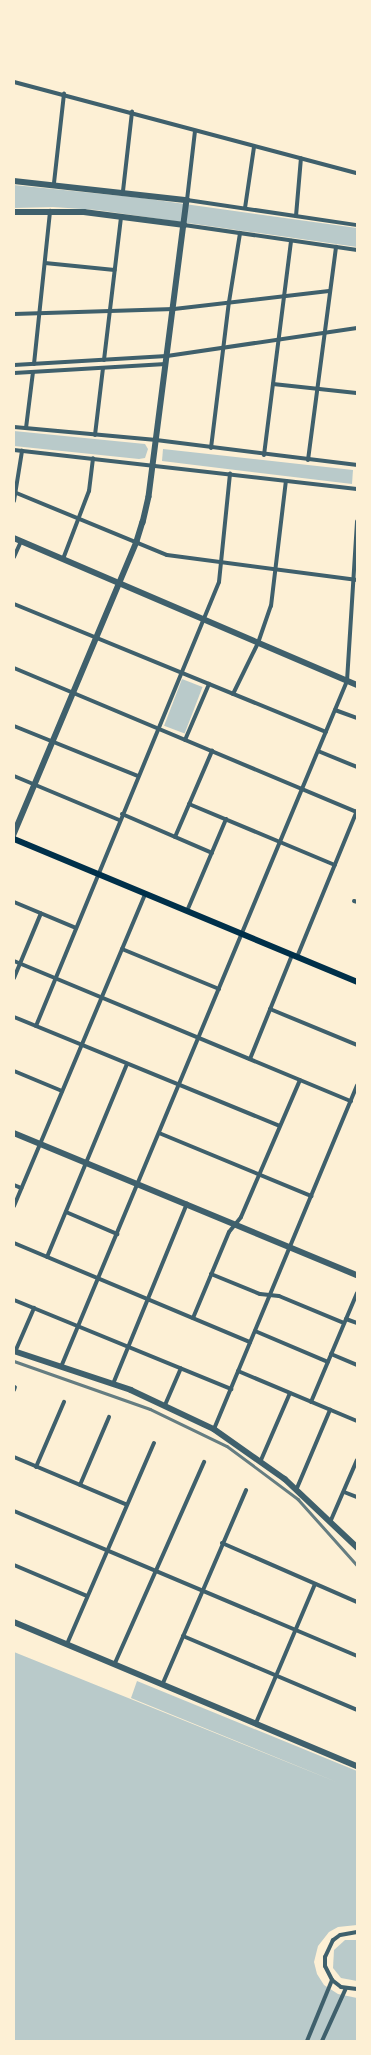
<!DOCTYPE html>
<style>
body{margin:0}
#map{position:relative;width:371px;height:2055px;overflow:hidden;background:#fdf0d5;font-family:Poppins,sans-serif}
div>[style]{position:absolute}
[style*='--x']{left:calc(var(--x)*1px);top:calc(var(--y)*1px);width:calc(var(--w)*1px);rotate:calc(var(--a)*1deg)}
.green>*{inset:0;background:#b9caca;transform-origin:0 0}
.minor>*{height:4px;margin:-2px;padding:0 2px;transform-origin:2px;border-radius:2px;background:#3f606c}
.tertiary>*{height:5.5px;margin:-2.75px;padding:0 2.75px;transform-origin:2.75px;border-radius:2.75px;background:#3f606c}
.secondary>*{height:6px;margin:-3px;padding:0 3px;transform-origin:3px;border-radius:3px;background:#003049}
.rail>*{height:2.5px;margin:-1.25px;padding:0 1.25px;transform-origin:1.25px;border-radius:1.25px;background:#657d81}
span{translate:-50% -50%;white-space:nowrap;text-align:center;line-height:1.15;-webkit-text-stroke:3.5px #fdf0d5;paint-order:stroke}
.frame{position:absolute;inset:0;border:15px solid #fdf0d5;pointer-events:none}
</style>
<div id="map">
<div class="green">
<div style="clip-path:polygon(14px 185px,142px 198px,357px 228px,357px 247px,97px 210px,53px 207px,14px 208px)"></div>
<div style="clip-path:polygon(14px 431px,145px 444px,148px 449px,145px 458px,139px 459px,14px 446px)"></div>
<div style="clip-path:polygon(163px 449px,353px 470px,352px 484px,162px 461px)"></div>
<div style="left:182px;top:679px;width:22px;height:50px;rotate:21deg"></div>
<div style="clip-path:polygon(14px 1652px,339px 1783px,131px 1698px,137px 1681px,357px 1771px,357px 1925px,338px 1927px,329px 1932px,318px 1946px,314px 1962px,317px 1974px,324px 1985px,338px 1994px,357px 1998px,357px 2041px,14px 2041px)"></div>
<div style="clip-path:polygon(345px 1940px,357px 1940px,357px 1981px,341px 1978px,333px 1968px,334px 1950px)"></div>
</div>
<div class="minor">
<div style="--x:14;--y:82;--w:355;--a:14.9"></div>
<div style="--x:195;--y:131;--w:69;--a:96.6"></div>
<div style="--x:187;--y:200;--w:172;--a:8.4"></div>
<div style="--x:54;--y:183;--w:90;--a:-83.6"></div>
<div style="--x:123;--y:191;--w:80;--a:-83.5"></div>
<div style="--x:245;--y:208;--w:62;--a:-81.6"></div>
<div style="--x:296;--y:216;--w:58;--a:-85.1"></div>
<div style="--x:184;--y:225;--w:175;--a:8.2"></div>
<div style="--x:45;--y:263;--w:70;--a:5.7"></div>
<div style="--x:14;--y:314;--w:160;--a:-1.8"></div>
<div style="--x:174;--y:309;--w:156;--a:-6.6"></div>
<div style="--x:104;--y:360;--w:144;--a:-83.2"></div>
<div style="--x:34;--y:364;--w:154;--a:-84"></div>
<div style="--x:14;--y:365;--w:153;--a:-3.4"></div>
<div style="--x:167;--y:356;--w:192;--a:-8.4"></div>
<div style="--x:14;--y:373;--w:152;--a:-3.4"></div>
<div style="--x:273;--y:384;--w:84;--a:6.1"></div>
<div style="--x:14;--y:427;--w:143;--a:5.2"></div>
<div style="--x:156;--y:440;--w:203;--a:7.1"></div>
<div style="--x:26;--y:428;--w:56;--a:-82.9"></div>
<div style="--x:95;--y:435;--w:67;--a:-83.2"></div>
<div style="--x:211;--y:448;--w:147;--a:-83"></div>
<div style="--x:229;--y:302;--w:70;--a:-80.9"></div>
<div style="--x:14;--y:450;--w:345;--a:6.5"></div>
<div style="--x:264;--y:455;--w:216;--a:-82.8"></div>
<div style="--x:308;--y:460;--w:215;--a:-82.5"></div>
<div style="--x:14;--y:492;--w:165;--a:22.4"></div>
<div style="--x:167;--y:555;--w:192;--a:7.5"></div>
<div style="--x:14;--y:501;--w:51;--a:-80.9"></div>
<div style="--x:14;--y:557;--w:17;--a:-66"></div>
<div style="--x:63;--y:559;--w:73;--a:-69.1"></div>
<div style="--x:89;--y:491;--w:33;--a:-83"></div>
<div style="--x:14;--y:604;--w:337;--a:22.3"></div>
<div style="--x:14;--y:668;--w:372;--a:22.8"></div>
<div style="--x:233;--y:694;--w:57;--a:-63.9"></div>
<div style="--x:258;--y:643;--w:39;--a:-71"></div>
<div style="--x:271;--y:606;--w:126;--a:-83.2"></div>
<div style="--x:335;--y:710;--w:23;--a:20"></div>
<div style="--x:14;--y:726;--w:134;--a:22"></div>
<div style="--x:185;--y:740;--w:61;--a:-66.8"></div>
<div style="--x:318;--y:751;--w:42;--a:22.3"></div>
<div style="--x:14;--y:776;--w:114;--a:22.7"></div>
<div style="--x:189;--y:804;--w:158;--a:22.7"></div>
<div style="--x:122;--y:814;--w:98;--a:23.4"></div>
<div style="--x:175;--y:837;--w:94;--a:-66.7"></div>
<div style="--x:354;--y:901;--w:3;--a:18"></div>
<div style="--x:14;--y:902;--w:67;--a:22.8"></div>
<div style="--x:187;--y:911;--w:100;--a:-67"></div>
<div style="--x:122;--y:949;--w:105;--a:22.4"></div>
<div style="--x:297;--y:957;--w:158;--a:-67.7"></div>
<div style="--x:14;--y:961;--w:365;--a:22.6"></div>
<div style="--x:14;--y:978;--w:70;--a:-67.4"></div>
<div style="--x:270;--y:1009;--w:94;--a:22.5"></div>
<div style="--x:14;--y:1017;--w:287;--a:22.3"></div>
<div style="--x:36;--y:1026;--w:480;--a:-67.6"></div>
<div style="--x:219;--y:582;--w:109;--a:-84.2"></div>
<div style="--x:250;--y:1059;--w:112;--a:-68"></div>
<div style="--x:14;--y:1071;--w:52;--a:22.6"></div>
<div style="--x:159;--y:1133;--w:165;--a:22.5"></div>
<div style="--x:14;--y:1185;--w:8;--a:23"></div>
<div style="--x:14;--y:1206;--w:338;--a:-67.2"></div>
<div style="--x:66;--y:1212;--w:56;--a:23.3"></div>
<div style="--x:14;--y:1243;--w:256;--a:22.8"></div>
<div style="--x:47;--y:1257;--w:209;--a:-67.5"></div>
<div style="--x:211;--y:1274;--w:53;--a:22.2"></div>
<div style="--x:260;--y:1294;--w:19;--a:6"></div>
<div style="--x:279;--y:1296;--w:70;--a:22.6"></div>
<div style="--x:14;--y:1300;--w:235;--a:22.3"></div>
<div style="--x:193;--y:1318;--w:93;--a:-67.3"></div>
<div style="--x:229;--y:1232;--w:19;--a:-51"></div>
<div style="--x:241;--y:1217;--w:149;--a:-66.7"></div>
<div style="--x:346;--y:1319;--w:12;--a:20"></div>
<div style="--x:255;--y:1331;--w:79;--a:23"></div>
<div style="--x:15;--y:1352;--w:48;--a:-66.6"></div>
<div style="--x:331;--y:1354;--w:28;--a:23"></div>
<div style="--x:61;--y:1367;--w:743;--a:-67.37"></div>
<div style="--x:347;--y:681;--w:160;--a:-86.4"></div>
<div style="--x:238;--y:1371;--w:129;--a:22.8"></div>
<div style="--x:113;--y:1384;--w:195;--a:-67.7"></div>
<div style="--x:14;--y:1390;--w:3;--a:-72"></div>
<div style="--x:311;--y:1402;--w:118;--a:-67.1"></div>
<div style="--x:165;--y:1405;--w:40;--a:-66.6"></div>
<div style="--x:214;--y:1429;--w:372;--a:-67.4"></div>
<div style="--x:14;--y:1457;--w:121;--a:22.9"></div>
<div style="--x:261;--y:1460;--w:73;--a:-66.6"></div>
<div style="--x:36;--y:1467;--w:71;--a:-66.7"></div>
<div style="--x:80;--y:1485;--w:74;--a:-66.9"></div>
<div style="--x:297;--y:1488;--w:85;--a:-67.1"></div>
<div style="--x:344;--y:1492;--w:14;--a:21"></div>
<div style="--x:14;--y:1511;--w:372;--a:22.9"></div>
<div style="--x:331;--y:1520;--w:65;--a:-66.6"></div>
<div style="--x:222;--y:1543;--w:147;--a:23.6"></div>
<div style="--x:14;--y:1565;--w:79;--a:23"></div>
<div style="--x:183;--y:1636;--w:189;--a:23"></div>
<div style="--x:67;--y:1644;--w:219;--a:-66.6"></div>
<div style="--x:115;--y:1663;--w:220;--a:-66.1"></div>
<div style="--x:163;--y:1683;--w:210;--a:-66.7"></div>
<div style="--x:256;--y:1723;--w:151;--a:-67"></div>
<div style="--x:357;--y:1932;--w:17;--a:170"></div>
<div style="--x:340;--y:1935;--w:9;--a:144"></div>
<div style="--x:333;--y:1940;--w:19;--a:115"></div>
<div style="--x:325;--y:1957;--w:9;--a:90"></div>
<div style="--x:325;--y:1966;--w:16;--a:63"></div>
<div style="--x:332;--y:1980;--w:11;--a:38"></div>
<div style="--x:341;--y:1987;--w:16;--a:7"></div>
<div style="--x:307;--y:2041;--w:66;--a:-67.7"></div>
<div style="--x:322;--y:2041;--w:58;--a:-65.6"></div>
</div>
<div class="tertiary">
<div style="--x:14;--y:181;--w:174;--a:6.3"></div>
<div style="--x:187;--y:200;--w:299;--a:97.3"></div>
<div style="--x:149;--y:497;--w:26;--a:103"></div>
<div style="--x:143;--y:522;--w:21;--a:107"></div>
<div style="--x:137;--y:542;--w:318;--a:112.8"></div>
<div style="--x:14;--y:212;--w:70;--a:0"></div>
<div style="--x:84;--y:212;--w:101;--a:7.4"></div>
<div style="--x:14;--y:538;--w:373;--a:23.2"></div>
<div style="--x:14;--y:1133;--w:371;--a:22.5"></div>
<div style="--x:14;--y:1351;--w:123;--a:18.4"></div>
<div style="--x:131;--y:1390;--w:92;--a:25.2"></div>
<div style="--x:214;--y:1429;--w:87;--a:35.2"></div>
<div style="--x:285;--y:1479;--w:99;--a:43.4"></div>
<div style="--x:14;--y:1622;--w:372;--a:22.8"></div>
</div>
<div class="secondary">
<div style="--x:14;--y:839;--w:372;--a:22.6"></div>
</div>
<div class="rail">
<div style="--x:14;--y:1361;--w:144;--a:19.4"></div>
<div style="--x:150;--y:1409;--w:85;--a:25.7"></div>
<div style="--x:227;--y:1446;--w:89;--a:36.7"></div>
<div style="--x:298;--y:1499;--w:89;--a:48.2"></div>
</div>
<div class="frame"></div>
</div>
